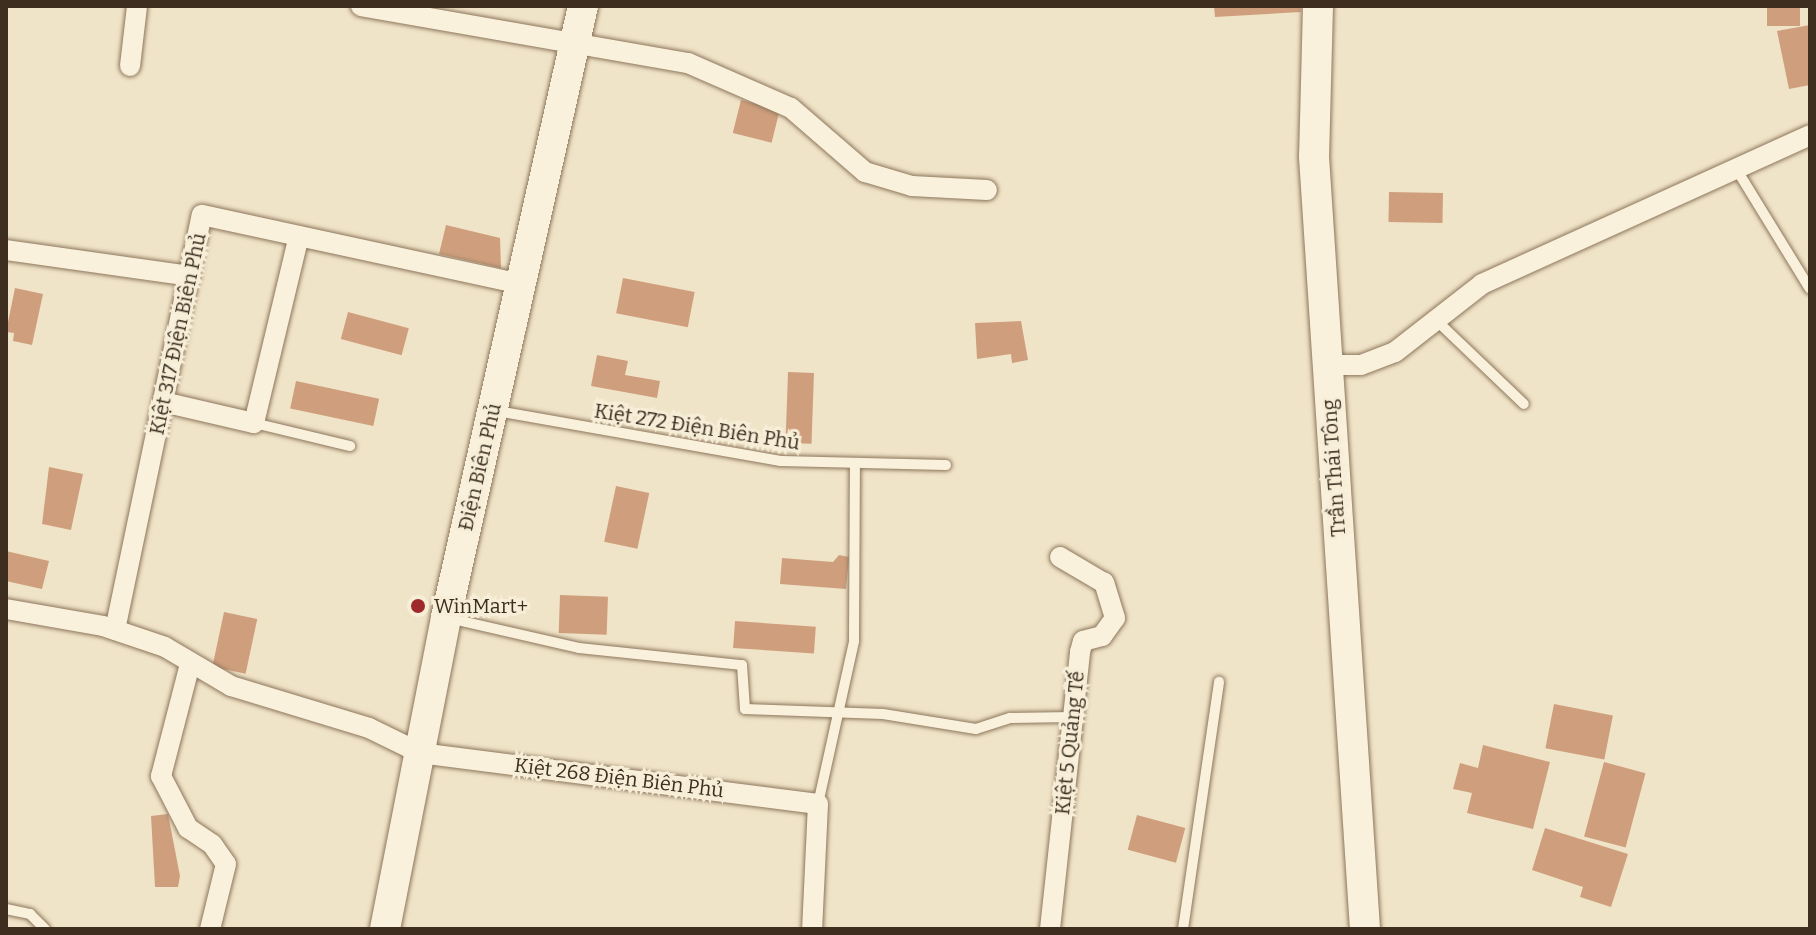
<!DOCTYPE html>
<meta charset="utf-8">
<style>
body{margin:0}
#map{position:relative;width:1816px;height:935px;overflow:hidden;background:#f0e4c8;font-family:Bitter,serif}
div>[style]{position:absolute}
[style*='--x']{left:calc(var(--x)*1px);top:calc(var(--y)*1px);width:calc(var(--w)*1px);rotate:calc(var(--a)*1deg)}
.building>*{inset:0;background:#cf9f7d;transform-origin:0 0}
.roads{filter:drop-shadow(0 0 2px #8d765c) drop-shadow(0 0 2px #8d765c)}
.lane>*{height:10px;margin:-5px;padding:0 5px;transform-origin:5px;border-radius:5px;background:#faf1dc}
.street>*{height:20px;margin:-10px;padding:0 10px;transform-origin:10px;border-radius:10px;background:#faf1dc}
.secondary>*{height:30px;margin:-15px;padding:0 15px;transform-origin:15px;border-radius:15px;background:#faf1dc}
.dots>*{width:22px;height:22px;translate:-50% -50%;box-sizing:border-box;border:4px solid #f7eed8;border-radius:50%}
span{translate:-50% -50%;white-space:nowrap;text-align:center;line-height:1.15;-webkit-text-stroke:6px #f7eed8;paint-order:stroke}
.street-label{font-size:20px;color:#3d2e20}
.poi-label{font-size:20px;color:#3d2e20}
.left{translate:0 -50%;text-align:left}
.frame{position:absolute;inset:0;border:8px solid #3d2e20;pointer-events:none}
</style>
<div id="map">
<div class="building">
<div style="clip-path:polygon(1214px 6px,1300px 6px,1301px 12px,1215px 17px)"></div>
<div style="left:1767px;top:6px;width:33px;height:20px"></div>
<div style="clip-path:polygon(1810px 25px,1810px 85px,1789px 89px,1777px 31px)"></div>
<div style="left:741px;top:100px;width:40px;height:34px;rotate:14deg"></div>
<div style="left:1389px;top:192px;width:54px;height:30px;rotate:1deg"></div>
<div style="clip-path:polygon(446px 225px,500px 238px,501px 268px,439px 254px)"></div>
<div style="left:623px;top:278px;width:73px;height:36px;rotate:11deg"></div>
<div style="clip-path:polygon(15px 288px,43px 294px,32px 345px,13px 341px,14px 333px,6px 332px)"></div>
<div style="left:348px;top:312px;width:63px;height:28px;rotate:15deg"></div>
<div style="clip-path:polygon(1021px 321px,1028px 360px,1012px 363px,1011px 354px,977px 359px,975px 323px)"></div>
<div style="clip-path:polygon(597px 355px,628px 361px,625px 375px,660px 381px,657px 398px,591px 386px)"></div>
<div style="left:788px;top:372px;width:26px;height:71px;rotate:2deg"></div>
<div style="left:296px;top:381px;width:85px;height:28px;rotate:12deg"></div>
<div style="clip-path:polygon(49px 467px,83px 474px,71px 530px,42px 524px)"></div>
<div style="left:616px;top:486px;width:34px;height:57px;rotate:12deg"></div>
<div style="clip-path:polygon(6px 551px,49px 561px,42px 589px,6px 581px)"></div>
<div style="clip-path:polygon(839px 555px,849px 557px,846px 589px,780px 584px,782px 558px,833px 562px)"></div>
<div style="left:560px;top:595px;width:48px;height:38px;rotate:2deg"></div>
<div style="left:224px;top:612px;width:34px;height:56px;rotate:12deg"></div>
<div style="left:735px;top:621px;width:81px;height:27px;rotate:4deg"></div>
<div style="left:1554px;top:704px;width:60px;height:45px;rotate:11deg"></div>
<div style="clip-path:polygon(1483px 745px,1550px 762px,1533px 829px,1467px 813px,1472px 793px,1453px 789px,1460px 763px,1478px 768px)"></div>
<div style="left:1604px;top:762px;width:43px;height:77px;rotate:15deg"></div>
<div style="clip-path:polygon(168px 814px,180px 876px,178px 887px,155px 887px,151px 816px)"></div>
<div style="left:1137px;top:815px;width:50px;height:36px;rotate:15deg"></div>
<div style="clip-path:polygon(1545px 828px,1628px 854px,1611px 907px,1580px 897px,1583px 887px,1532px 870px)"></div>
</div>
<div class="roads">
<div class="lane">
<div style="--x:1735;--y:167;--w:143;--a:58.4"></div>
<div style="--x:1437;--y:321;--w:120;--a:43.7"></div>
<div style="--x:497;--y:411;--w:288;--a:10"></div>
<div style="--x:781;--y:461;--w:165;--a:1.4"></div>
<div style="--x:254;--y:423;--w:99;--a:13.5"></div>
<div style="--x:448;--y:618;--w:134;--a:12.9"></div>
<div style="--x:579;--y:648;--w:164;--a:6"></div>
<div style="--x:742;--y:665;--w:44;--a:86.1"></div>
<div style="--x:745;--y:709;--w:138;--a:2.1"></div>
<div style="--x:883;--y:714;--w:94;--a:9.2"></div>
<div style="--x:976;--y:729;--w:36;--a:-18"></div>
<div style="--x:1010;--y:718;--w:63;--a:-0.9"></div>
<div style="--x:818;--y:804;--w:167;--a:-77.5"></div>
<div style="--x:854;--y:641;--w:177;--a:-89.7"></div>
<div style="--x:6;--y:909;--w:25;--a:12"></div>
<div style="--x:30;--y:914;--w:21;--a:45"></div>
<div style="--x:1183;--y:929;--w:250;--a:-81.7"></div>
</div>
<div class="street">
<div style="--x:361;--y:6;--w:332;--a:9.9"></div>
<div style="--x:688;--y:63;--w:112;--a:23.6"></div>
<div style="--x:791;--y:108;--w:98;--a:40.9"></div>
<div style="--x:865;--y:172;--w:49;--a:16.6"></div>
<div style="--x:912;--y:186;--w:75;--a:3.1"></div>
<div style="--x:130;--y:66;--w:60;--a:-83.3"></div>
<div style="--x:6;--y:250;--w:186;--a:8"></div>
<div style="--x:1327;--y:365;--w:34;--a:0"></div>
<div style="--x:1361;--y:365;--w:36;--a:-21"></div>
<div style="--x:1395;--y:352;--w:110;--a:-38"></div>
<div style="--x:1482;--y:284;--w:360;--a:-24.4"></div>
<div style="--x:163;--y:402;--w:93;--a:13"></div>
<div style="--x:254;--y:423;--w:192;--a:-76.5"></div>
<div style="--x:6;--y:609;--w:98;--a:9.9"></div>
<div style="--x:103;--y:626;--w:65;--a:18.7"></div>
<div style="--x:165;--y:647;--w:77;--a:30.6"></div>
<div style="--x:231;--y:686;--w:144;--a:16.9"></div>
<div style="--x:369;--y:728;--w:57;--a:26.1"></div>
<div style="--x:420;--y:753;--w:401;--a:7.3"></div>
<div style="--x:818;--y:804;--w:125;--a:92.7"></div>
<div style="--x:115;--y:630;--w:424;--a:-78.2"></div>
<div style="--x:202;--y:215;--w:326;--a:12.2"></div>
<div style="--x:190;--y:664;--w:116;--a:104.5"></div>
<div style="--x:161;--y:776;--w:59;--a:62.6"></div>
<div style="--x:188;--y:828;--w:29;--a:34"></div>
<div style="--x:212;--y:844;--w:24;--a:55"></div>
<div style="--x:226;--y:864;--w:67;--a:103.8"></div>
<div style="--x:1050;--y:929;--w:279;--a:-83.8"></div>
<div style="--x:1080;--y:652;--w:11;--a:-75"></div>
<div style="--x:1083;--y:641;--w:20;--a:-15"></div>
<div style="--x:1102;--y:636;--w:22;--a:-54"></div>
<div style="--x:1115;--y:618;--w:37;--a:-107"></div>
<div style="--x:1104;--y:583;--w:51;--a:-149.4"></div>
</div>
<div class="secondary">
<div style="--x:1318;--y:6;--w:151;--a:91.5"></div>
<div style="--x:1314;--y:157;--w:774;--a:86.22"></div>
<div style="--x:385;--y:929;--w:318;--a:-78.9"></div>
<div style="--x:446;--y:617;--w:626;--a:-77.36"></div>
</div>
</div>
<div class="dots">
<div style="left:418px;top:606px;background:#9e2a2b"></div>
</div>
<div class="street-label">
<span style="left:178px;top:334px;rotate:-78deg">Kiệt 317 Điện Biên Phủ</span>
<span style="left:697px;top:427px;rotate:9deg">Kiệt 272 Điện Biên Phủ</span>
<span style="left:480px;top:467px;rotate:-77deg">Điện Biên Phủ</span>
<span style="left:1334px;top:468px;rotate:-94deg">Trần Thái Tông</span>
<span style="left:1070px;top:743px;rotate:-84deg">Kiệt 5 Quảng Tế</span>
<span style="left:619px;top:778px;rotate:7deg">Kiệt 268 Điện Biên Phủ</span>
</div>
<div class="poi-label">
<span class="left" style="left:434px;top:606px">WinMart+</span>
</div>
<div class="frame"></div>
</div>
